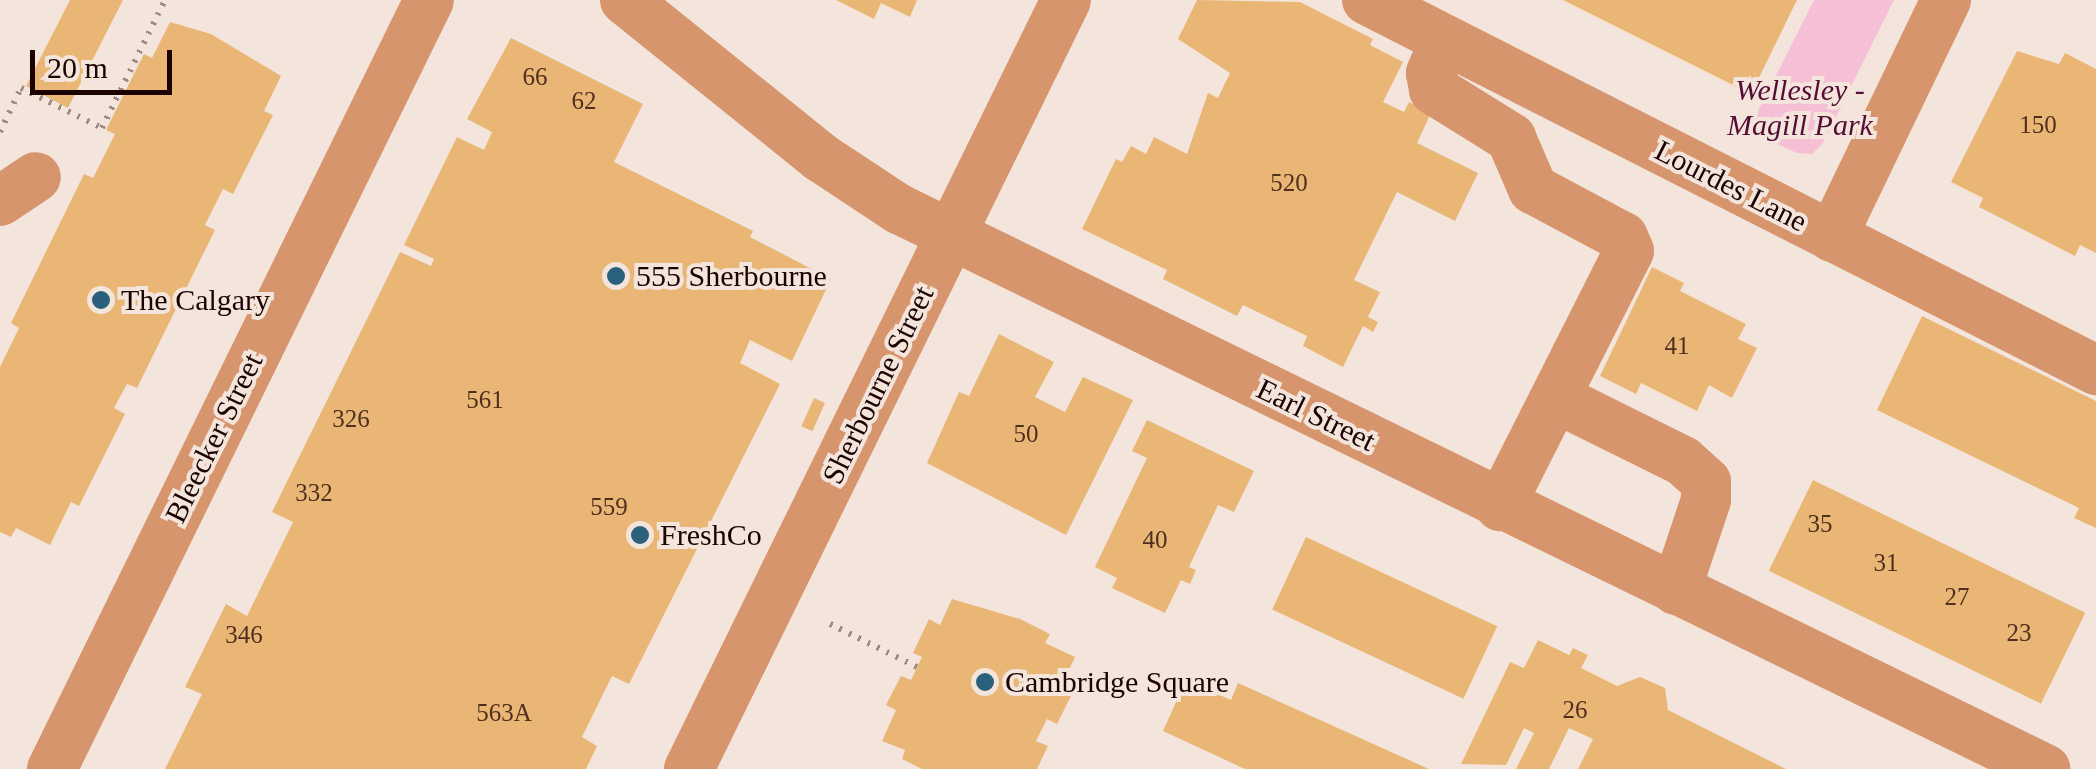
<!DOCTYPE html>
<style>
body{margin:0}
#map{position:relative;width:2096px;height:769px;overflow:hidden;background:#f4e5dc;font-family:Georgia,serif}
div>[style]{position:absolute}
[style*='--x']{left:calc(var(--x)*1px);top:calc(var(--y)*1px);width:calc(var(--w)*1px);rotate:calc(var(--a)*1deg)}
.green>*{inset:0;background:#f5c0d6}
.building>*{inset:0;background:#eab676;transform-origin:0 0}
.path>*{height:6px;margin-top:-3px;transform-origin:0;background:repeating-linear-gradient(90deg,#9c8a83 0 2.5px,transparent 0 10.5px)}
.minor>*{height:50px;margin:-25px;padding:0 25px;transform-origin:25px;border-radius:25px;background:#d7956d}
.dots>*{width:28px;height:28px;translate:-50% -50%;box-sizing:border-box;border:5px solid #f4e5dc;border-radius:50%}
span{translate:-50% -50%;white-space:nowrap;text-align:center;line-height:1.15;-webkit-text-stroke:8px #f4e5dc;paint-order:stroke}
.number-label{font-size:25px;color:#4f301e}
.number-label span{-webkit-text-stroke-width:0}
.park-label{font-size:30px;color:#550c35;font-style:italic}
.street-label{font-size:30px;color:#1b0400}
.poi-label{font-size:30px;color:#1b0400}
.left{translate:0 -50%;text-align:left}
.scale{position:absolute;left:30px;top:50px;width:142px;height:45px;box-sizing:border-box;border:5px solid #1b0400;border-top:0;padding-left:12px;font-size:30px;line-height:35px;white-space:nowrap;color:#1b0400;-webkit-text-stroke:8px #f4e5dc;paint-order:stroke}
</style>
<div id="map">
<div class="green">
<div style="clip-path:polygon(1814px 0,1894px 0,1823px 143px,1812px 154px,1797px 153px,1748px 131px)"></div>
</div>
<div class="building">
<div style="clip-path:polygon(70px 0,123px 0,68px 108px,26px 86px)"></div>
<div style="clip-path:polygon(836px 0,917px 0,910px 17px,881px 3px,874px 19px)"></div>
<div style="clip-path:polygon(1197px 0,1300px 2px,1373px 39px,1370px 45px,1403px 62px,1383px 102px,1404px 112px,1409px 102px,1431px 113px,1417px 143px,1478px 173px,1455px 221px,1397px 192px,1354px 280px,1380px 292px,1368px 317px,1378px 322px,1373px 332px,1363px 326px,1343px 367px,1303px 346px,1307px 336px,1243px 305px,1237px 316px,1163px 279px,1167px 270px,1082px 229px,1116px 159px,1122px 162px,1131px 146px,1146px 154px,1154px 137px,1187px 154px,1208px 93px,1218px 98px,1230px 73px,1178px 39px)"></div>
<div style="clip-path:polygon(1563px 0,1797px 0,1751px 94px)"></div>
<div style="clip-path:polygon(170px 22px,211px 34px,281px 76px,264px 111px,273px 115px,233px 194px,223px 189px,205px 225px,215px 230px,137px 388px,127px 384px,114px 408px,125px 414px,79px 506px,71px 502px,50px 545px,16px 528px,11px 537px,0 532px,0 367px,19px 328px,11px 323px,84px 174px,93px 178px,115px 134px,106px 130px,144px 54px,152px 58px)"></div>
<div style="clip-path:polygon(511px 38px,643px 104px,614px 162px,753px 231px,750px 237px,831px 279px,792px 361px,750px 340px,740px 363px,780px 384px,629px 684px,612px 676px,582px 737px,597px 746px,586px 769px,165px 769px,202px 694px,185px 687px,226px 604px,247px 616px,293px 522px,272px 512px,400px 252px,431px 266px,434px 259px,404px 245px,457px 137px,484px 150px,492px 132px,467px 119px)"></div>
<div style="clip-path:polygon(2017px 51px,2059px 64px,2065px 53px,2096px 69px,2096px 253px,2080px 245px,2075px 256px,1979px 207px,1983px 198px,1951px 182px)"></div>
<div style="clip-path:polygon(1652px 267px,1684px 283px,1680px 291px,1746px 324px,1738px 339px,1757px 348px,1732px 398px,1709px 385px,1697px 411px,1641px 383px,1636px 394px,1600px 376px)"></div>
<div style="clip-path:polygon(1922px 316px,2096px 401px,2096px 528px,2074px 518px,2079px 508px,1877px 410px)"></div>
<div style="clip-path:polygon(999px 334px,1054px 362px,1035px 397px,1065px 412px,1083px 377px,1133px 400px,1066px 535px,927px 463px,959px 392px,969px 396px)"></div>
<div style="left:814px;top:398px;width:12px;height:31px;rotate:24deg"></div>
<div style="clip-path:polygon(1147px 420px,1254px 471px,1234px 512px,1218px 505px,1189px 567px,1196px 570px,1190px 584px,1181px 580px,1165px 613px,1112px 588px,1117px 578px,1095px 567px,1147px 458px,1132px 451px)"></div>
<div style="left:1813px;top:480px;width:303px;height:101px;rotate:26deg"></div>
<div style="left:1306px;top:537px;width:211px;height:80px;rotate:25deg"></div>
<div style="clip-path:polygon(952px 599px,1020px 619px,1050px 634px,1045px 643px,1075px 657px,1065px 678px,1077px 684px,1057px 724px,1047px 719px,1036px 741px,1048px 746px,1037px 769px,922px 769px,902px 759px,905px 750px,882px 741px,896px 710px,886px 705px,901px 676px,911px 680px,922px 657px,913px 653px,929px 619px,940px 625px)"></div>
<div style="clip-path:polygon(1538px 640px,1569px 655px,1573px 648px,1588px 655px,1581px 668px,1617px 686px,1640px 677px,1665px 688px,1668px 710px,1786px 769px,1578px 769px,1593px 739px,1569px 728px,1549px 769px,1516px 769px,1534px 733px,1524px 728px,1506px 765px,1461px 764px,1510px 662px,1524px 668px)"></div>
<div style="clip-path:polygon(1186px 680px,1231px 700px,1238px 683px,1429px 769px,1245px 769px,1163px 731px)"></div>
</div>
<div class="path">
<div style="--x:0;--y:132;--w:49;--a:-64.5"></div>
<div style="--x:21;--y:88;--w:90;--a:26.3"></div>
<div style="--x:102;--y:128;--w:143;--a:-63.8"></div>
<div style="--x:830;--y:624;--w:97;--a:26.3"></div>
</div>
<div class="minor">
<div style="--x:625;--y:0;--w:250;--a:38.8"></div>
<div style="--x:820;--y:157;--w:95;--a:33.4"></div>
<div style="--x:899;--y:209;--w:1276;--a:26.04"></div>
<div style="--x:1367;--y:0;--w:818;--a:26.91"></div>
<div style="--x:1445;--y:40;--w:36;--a:113"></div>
<div style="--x:1431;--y:73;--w:17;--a:80"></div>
<div style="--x:1434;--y:90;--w:91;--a:31.9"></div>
<div style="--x:1511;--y:138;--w:56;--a:66.7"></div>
<div style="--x:1533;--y:189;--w:102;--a:28.1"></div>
<div style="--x:1623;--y:237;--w:15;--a:67"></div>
<div style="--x:1629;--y:251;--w:286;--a:116.8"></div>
<div style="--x:0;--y:201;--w:43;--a:-33.7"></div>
<div style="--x:1832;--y:237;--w:263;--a:-64.3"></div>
<div style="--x:1556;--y:398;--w:142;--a:26.4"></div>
<div style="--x:1683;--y:461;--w:31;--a:42"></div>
<div style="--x:1706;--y:482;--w:18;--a:90"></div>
<div style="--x:1706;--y:500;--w:95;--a:108.4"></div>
<div style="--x:52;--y:769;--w:856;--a:-63.88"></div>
<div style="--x:689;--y:769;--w:856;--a:-63.88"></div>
</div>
<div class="dots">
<div style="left:616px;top:276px;background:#29607b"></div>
<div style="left:101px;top:300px;background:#29607b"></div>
<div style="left:640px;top:535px;background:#29607b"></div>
<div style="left:985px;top:682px;background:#29607b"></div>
</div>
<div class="number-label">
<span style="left:535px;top:77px">66</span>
<span style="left:584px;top:101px">62</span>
<span style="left:2038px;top:125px">150</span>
<span style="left:1289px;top:183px">520</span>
<span style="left:1677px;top:346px">41</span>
<span style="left:485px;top:400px">561</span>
<span style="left:351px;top:419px">326</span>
<span style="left:1026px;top:434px">50</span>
<span style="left:314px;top:493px">332</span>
<span style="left:609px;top:507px">559</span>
<span style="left:1820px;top:524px">35</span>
<span style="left:1155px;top:540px">40</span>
<span style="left:1886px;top:563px">31</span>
<span style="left:1957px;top:597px">27</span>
<span style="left:2019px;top:633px">23</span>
<span style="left:244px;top:635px">346</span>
<span style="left:1575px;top:710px">26</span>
<span style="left:504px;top:713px">563A</span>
</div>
<div class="park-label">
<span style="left:1800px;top:107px">Wellesley -<br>Magill Park</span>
</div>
<div class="street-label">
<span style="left:1731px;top:186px;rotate:27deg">Lourdes Lane</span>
<span style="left:878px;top:385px;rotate:-64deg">Sherbourne Street</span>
<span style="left:1316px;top:415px;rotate:26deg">Earl Street</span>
<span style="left:214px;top:438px;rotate:-64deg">Bleecker Street</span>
</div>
<div class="poi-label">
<span class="left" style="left:636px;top:276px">555 Sherbourne</span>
<span class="left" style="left:121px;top:300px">The Calgary</span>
<span class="left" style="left:660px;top:535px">FreshCo</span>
<span class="left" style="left:1005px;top:682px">Cambridge Square</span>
</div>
<div class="scale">20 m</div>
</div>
